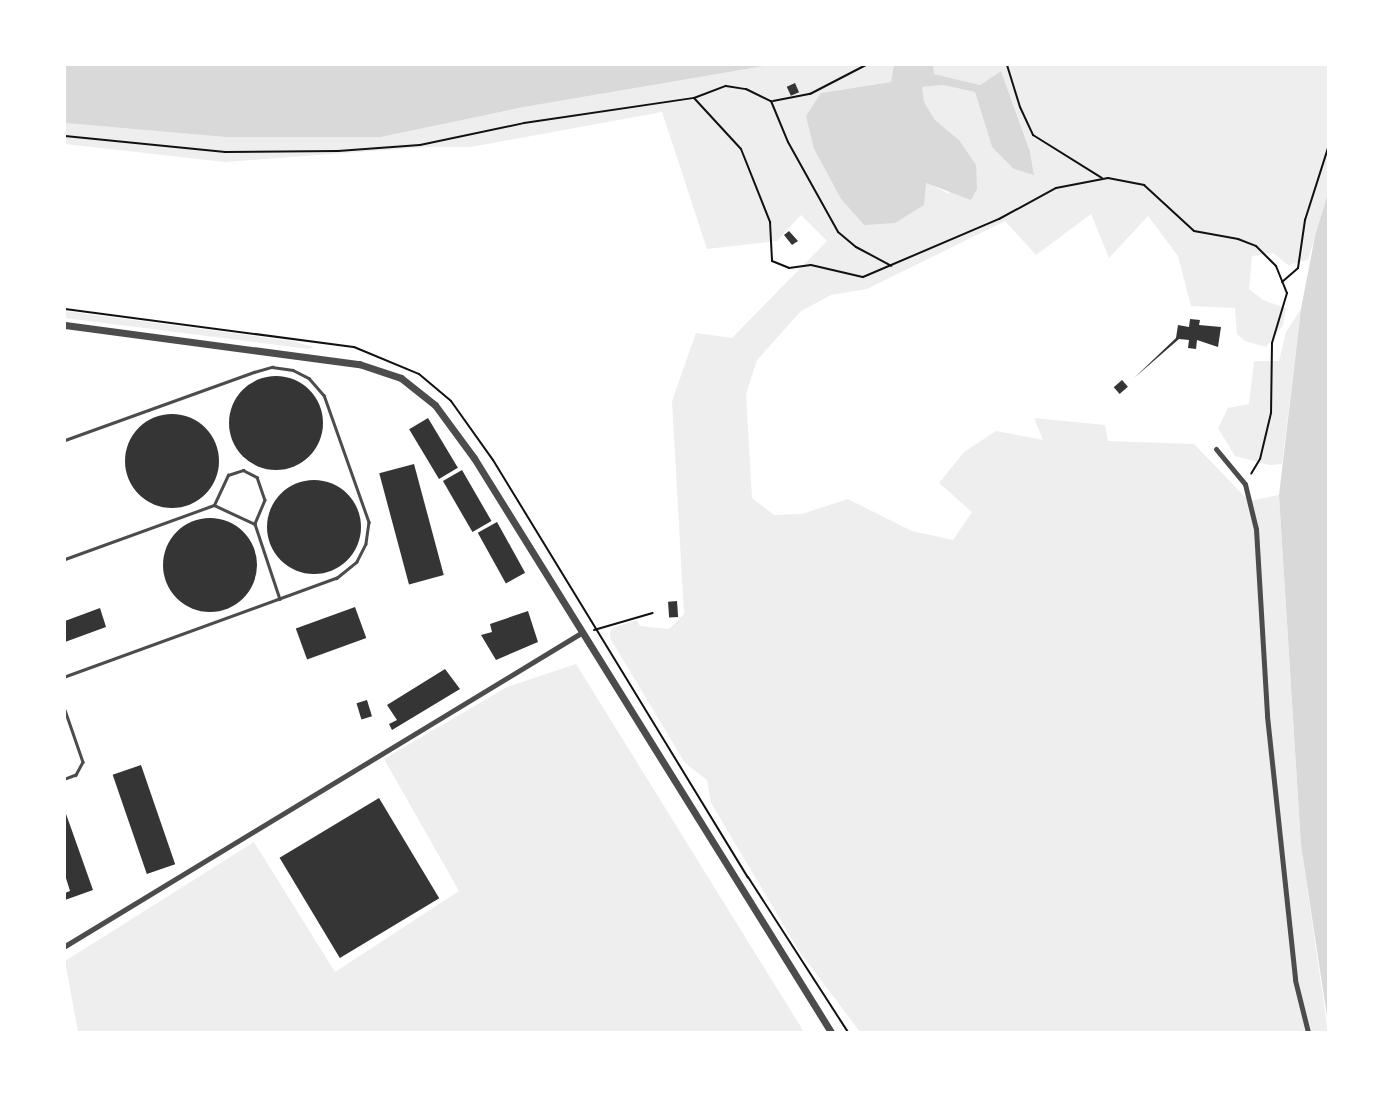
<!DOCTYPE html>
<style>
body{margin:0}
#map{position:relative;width:1393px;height:1097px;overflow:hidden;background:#fff;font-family:Montserrat,sans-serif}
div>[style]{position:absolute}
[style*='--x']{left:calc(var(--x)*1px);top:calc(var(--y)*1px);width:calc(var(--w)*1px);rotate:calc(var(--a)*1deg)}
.green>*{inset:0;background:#eee}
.water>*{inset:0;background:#d9d9d9}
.building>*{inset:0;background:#353535;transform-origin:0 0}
.round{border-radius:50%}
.path>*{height:2px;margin:-1px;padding:0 1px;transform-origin:1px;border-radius:1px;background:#111}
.service>*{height:2.5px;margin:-1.25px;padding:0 1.25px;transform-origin:1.25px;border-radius:1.25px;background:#4c4c4c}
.minor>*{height:5px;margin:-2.5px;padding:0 2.5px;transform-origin:2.5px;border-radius:2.5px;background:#4c4c4c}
.tertiary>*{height:7px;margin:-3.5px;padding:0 3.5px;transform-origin:3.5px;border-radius:3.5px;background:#4c4c4c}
span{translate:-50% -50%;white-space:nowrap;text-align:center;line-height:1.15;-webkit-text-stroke:7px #fff;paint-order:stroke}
.frame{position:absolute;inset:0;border:66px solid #fff;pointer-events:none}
</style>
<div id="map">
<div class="green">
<div style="clip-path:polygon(770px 65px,894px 65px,891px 82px,821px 93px,814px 149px,841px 199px,864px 225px,926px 182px,949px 194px,959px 140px,935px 120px,924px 102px,921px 87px,943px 85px,975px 92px,992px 147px,1034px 174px,1030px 150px,1001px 71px,980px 85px,933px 74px,933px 65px,1328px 65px,1328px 193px,1308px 260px,1288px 265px,1273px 253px,1252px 256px,1249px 289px,1263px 300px,1286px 308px,1283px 325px,1266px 347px,1245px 341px,1237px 334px,1235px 308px,1191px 306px,1178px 256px,1148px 216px,1109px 258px,1091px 214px,1036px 255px,1005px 221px,867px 289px,831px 295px,801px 311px,757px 360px,746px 394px,752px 498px,774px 515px,802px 514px,848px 499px,912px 531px,953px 540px,972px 512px,939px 483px,964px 452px,996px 431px,1043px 440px,1034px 418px,1105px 425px,1108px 441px,1194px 444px,1249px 501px,1279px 495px,1301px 845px,1328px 1032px,860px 1032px,799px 951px,711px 803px,707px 780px,685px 763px,610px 638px,610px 632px,613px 628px,637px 620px,640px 626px,669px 629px,684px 614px,672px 401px,696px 333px,732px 338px,827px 241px,801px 215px,777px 241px,707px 249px,662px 112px,471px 147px,428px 147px,225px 162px,65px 144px,65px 123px,225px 137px,381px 137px,524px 107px)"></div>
<div style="clip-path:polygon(1301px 309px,1282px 464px,1269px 465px,1235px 456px,1218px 428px,1228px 408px,1249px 404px,1254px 361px,1279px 361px,1286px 332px)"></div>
<div style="clip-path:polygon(65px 311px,292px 341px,314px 347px,309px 349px,65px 318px)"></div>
<div style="clip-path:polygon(576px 664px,804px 1032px,78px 1032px,65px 961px,254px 842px,335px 972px,459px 891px,384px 759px,507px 687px)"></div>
</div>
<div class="water">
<div style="clip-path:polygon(65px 65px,770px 65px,524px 107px,381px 137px,225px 137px,65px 123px)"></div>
<div style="clip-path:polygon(894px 65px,933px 65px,934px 74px,980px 85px,1001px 71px,1030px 151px,1034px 175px,1014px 169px,992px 147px,975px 92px,943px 85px,922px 87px,924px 102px,935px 120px,959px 140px,976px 165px,977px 189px,971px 200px,926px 183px,924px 205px,895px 223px,864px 225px,841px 199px,814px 149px,806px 116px,821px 93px,891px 82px)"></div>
<div style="clip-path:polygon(1328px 193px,1328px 1023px,1301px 845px,1279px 495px,1301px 309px,1315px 236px)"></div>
</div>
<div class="building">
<div style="left:795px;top:83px;width:10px;height:9px;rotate:66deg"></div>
<div style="clip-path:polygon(789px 231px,798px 241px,792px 245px,784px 235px)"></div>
<div style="clip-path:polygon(1190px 319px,1200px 320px,1199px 325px,1221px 327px,1218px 347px,1197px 340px,1196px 349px,1188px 348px,1189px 340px,1179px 339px,1134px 378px,1176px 338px,1178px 325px,1189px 327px)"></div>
<div class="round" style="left:229px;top:376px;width:94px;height:94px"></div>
<div style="left:1122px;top:380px;width:9px;height:11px;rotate:49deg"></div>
<div class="round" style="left:125px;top:414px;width:94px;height:94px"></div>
<div style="left:428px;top:418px;width:58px;height:22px;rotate:59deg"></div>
<div style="left:414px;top:464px;width:115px;height:36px;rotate:75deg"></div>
<div style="left:462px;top:470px;width:59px;height:22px;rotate:60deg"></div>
<div class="round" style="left:267px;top:480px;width:94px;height:94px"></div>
<div class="round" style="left:163px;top:518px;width:94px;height:94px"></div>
<div style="left:497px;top:522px;width:58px;height:22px;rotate:61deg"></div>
<div style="left:677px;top:601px;width:16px;height:9px;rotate:86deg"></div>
<div style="left:355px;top:607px;width:33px;height:63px;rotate:70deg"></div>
<div style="clip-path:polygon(100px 608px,106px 627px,65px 642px,65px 621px)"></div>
<div style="clip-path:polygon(528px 611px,538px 642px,496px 660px,481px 635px,492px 632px,490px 624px)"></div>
<div style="clip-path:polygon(445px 669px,460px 689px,392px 730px,389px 724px,397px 720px,387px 705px)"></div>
<div style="left:367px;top:700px;width:17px;height:11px;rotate:73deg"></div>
<div style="left:141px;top:765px;width:105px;height:30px;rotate:71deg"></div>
<div style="left:379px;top:798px;width:117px;height:116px;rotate:59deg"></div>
<div style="clip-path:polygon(65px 811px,93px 890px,65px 900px,65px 893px,70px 891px,65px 875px)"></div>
</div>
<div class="path">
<div style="--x:1007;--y:65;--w:44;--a:72.8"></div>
<div style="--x:1020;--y:107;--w:31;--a:65"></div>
<div style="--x:1033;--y:135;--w:81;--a:31.9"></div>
<div style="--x:694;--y:98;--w:69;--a:47.3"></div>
<div style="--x:741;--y:149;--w:79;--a:68.3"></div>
<div style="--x:770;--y:222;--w:39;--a:87"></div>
<div style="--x:772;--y:261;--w:18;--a:22"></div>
<div style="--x:789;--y:268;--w:22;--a:-8"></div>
<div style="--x:811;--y:265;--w:53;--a:13"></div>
<div style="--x:863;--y:277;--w:148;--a:-23.1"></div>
<div style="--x:999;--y:219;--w:65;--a:-28.5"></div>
<div style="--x:1056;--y:188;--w:53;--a:-10.9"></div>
<div style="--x:1108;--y:178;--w:37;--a:11"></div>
<div style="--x:1144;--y:185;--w:68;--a:42.6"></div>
<div style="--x:1194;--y:231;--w:45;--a:10.3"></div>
<div style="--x:1238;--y:239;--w:19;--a:21"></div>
<div style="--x:1256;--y:246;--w:28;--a:45"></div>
<div style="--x:1276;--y:266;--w:29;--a:68"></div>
<div style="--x:1287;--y:293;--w:52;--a:106.7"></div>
<div style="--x:1272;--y:343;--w:70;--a:90.8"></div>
<div style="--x:1271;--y:413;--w:47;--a:103.4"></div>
<div style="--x:1260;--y:459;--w:17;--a:121"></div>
<div style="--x:773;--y:101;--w:38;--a:-11"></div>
<div style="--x:810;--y:94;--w:63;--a:-27.4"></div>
<div style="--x:65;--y:136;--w:161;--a:5.7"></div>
<div style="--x:225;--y:152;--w:113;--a:-0.5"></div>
<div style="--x:338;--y:151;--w:82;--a:-4.2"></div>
<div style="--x:420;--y:145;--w:106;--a:-11.9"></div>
<div style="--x:524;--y:123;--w:172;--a:-8.4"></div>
<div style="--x:694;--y:98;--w:34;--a:-21"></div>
<div style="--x:726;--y:86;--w:20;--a:9"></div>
<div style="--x:746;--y:89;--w:28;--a:26"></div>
<div style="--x:771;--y:101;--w:44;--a:67.5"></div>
<div style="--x:788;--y:142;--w:103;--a:60.9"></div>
<div style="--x:838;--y:232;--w:23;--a:40"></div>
<div style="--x:856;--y:247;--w:40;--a:28"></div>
<div style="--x:1282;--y:282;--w:21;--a:-41"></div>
<div style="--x:1298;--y:268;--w:49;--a:-81.7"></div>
<div style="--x:1305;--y:220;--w:76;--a:-72.3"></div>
<div style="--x:65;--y:309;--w:291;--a:7.5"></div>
<div style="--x:354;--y:347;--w:70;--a:22.6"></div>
<div style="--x:419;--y:374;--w:42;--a:40.2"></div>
<div style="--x:451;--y:401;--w:72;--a:54.6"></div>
<div style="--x:493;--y:460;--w:489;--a:58.6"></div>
<div style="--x:748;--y:877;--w:184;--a:57.2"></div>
<div style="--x:594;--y:630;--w:61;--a:-16.1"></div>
</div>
<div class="service">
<div style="--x:65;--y:440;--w:201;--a:-19.8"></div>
<div style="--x:254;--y:372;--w:19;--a:-16"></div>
<div style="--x:272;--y:367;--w:21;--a:8"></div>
<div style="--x:293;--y:370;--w:18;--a:27"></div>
<div style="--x:309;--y:378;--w:23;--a:49"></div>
<div style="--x:324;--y:395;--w:135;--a:70.5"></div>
<div style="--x:369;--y:522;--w:22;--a:98"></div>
<div style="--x:366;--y:544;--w:20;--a:117"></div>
<div style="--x:357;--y:562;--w:26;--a:141"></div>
<div style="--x:337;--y:578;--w:289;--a:160"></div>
<div style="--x:214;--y:505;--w:45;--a:24.9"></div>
<div style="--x:65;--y:559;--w:158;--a:-19.9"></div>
<div style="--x:214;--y:505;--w:33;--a:-65"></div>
<div style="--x:228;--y:475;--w:16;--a:-18"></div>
<div style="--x:243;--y:470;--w:16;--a:27"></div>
<div style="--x:257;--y:477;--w:24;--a:71"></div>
<div style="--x:265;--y:500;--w:26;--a:113"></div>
<div style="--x:255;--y:524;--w:79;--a:71.6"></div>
<div style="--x:65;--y:710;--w:55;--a:70.9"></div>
<div style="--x:83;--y:762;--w:15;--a:118"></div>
<div style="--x:76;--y:775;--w:12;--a:160"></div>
</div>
<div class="minor">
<div style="--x:1216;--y:449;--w:45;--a:50.4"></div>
<div style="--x:1245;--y:484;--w:46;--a:76.3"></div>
<div style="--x:1256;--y:529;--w:187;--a:86.6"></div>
<div style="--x:1267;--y:716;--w:265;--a:83.9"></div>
<div style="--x:1295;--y:980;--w:54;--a:76"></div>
<div style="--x:65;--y:946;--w:604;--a:-31.24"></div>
</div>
<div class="tertiary">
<div style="--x:65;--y:325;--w:297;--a:7.6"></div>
<div style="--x:359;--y:364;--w:44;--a:18.4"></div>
<div style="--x:401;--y:378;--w:43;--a:38.5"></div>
<div style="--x:435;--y:405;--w:66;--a:53.7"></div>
<div style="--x:474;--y:458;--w:676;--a:58.12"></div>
</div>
<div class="frame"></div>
</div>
